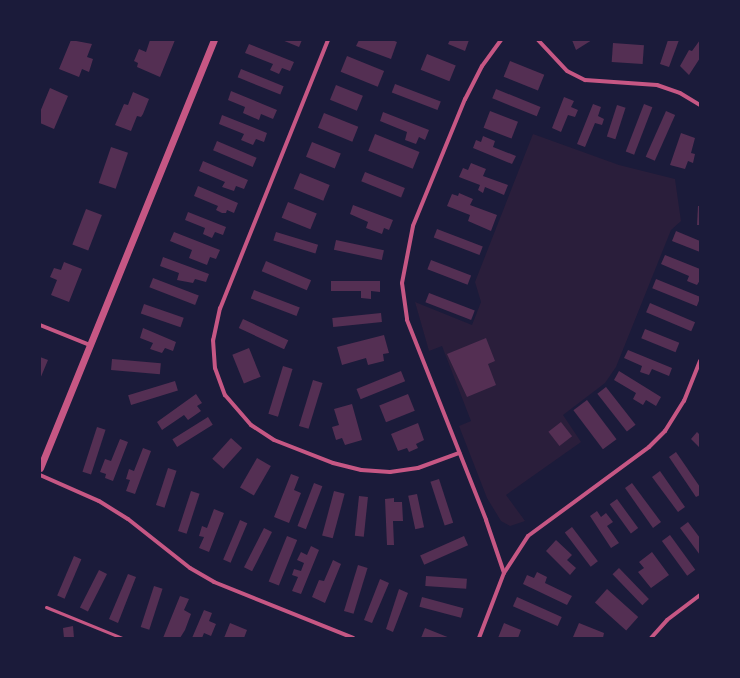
<!DOCTYPE html>
<style>
body{margin:0}
#map{position:relative;width:740px;height:678px;overflow:hidden;background:#1b1b3a;font-family:"Roboto Serif",serif}
div>[style]{position:absolute}
[style*='--x']{left:calc(var(--x)*1px);top:calc(var(--y)*1px);width:calc(var(--w)*1px);rotate:calc(var(--a)*1deg)}
.green>*{inset:0;background:#2a1e3b}
.building>*{inset:0;background:#542f53;transform-origin:0 0}
.service>*{height:3px;margin:-1.5px;padding:0 1.5px;transform-origin:1.5px;border-radius:1.5px;background:#c65784}
.minor>*{height:4px;margin:-2px;padding:0 2px;transform-origin:2px;border-radius:2px;background:#c65784}
.tertiary>*{height:7px;margin:-3.5px;padding:0 3.5px;transform-origin:3.5px;border-radius:3.5px;background:#c65784}
span{translate:-50% -50%;white-space:nowrap;text-align:center;line-height:1.15;-webkit-text-stroke:3px #1b1b3a;paint-order:stroke}
.frame{position:absolute;inset:0;border:41px solid #1b1b3a;pointer-events:none}
</style>
<div id="map">
<div class="green">
<div style="clip-path:polygon(533px 134px,619px 165px,675px 179px,681px 221px,671px 230px,616px 367px,605px 383px,563px 415px,581px 442px,506px 495px,525px 521px,510px 526px,501px 521px,487px 498px,459px 426px,471px 421px,442px 346px,429px 351px,415px 302px,472px 325px,481px 302px,475px 282px)"></div>
</div>
<div class="building">
<div style="clip-path:polygon(71px 40px,92px 44px,87px 57px,93px 59px,89px 72px,82px 69px,79px 77px,59px 69px)"></div>
<div style="clip-path:polygon(150px 40px,175px 40px,160px 77px,137px 67px,138px 63px,134px 61px,139px 49px,146px 52px)"></div>
<div style="clip-path:polygon(282px 40px,302px 40px,299px 47px)"></div>
<div style="clip-path:polygon(359px 40px,392px 40px,397px 42px,391px 59px,356px 46px)"></div>
<div style="clip-path:polygon(450px 40px,469px 40px,465px 51px,448px 44px)"></div>
<div style="clip-path:polygon(572px 40px,592px 40px,576px 50px)"></div>
<div style="clip-path:polygon(668px 40px,679px 40px,669px 67px,660px 64px)"></div>
<div style="clip-path:polygon(700px 40px,700px 58px,689px 75px,680px 66px,689px 50px,692px 51px)"></div>
<div style="left:613px;top:43px;width:31px;height:19px;rotate:4deg"></div>
<div style="clip-path:polygon(249px 44px,294px 62px,290px 71px,282px 68px,279px 74px,270px 70px,273px 64px,245px 53px)"></div>
<div style="left:427px;top:54px;width:31px;height:17px;rotate:22deg"></div>
<div style="left:347px;top:56px;width:40px;height:17px;rotate:22deg"></div>
<div style="left:510px;top:61px;width:37px;height:17px;rotate:22deg"></div>
<div style="left:241px;top:69px;width:46px;height:9px;rotate:22deg"></div>
<div style="left:395px;top:84px;width:49px;height:9px;rotate:21deg"></div>
<div style="left:336px;top:85px;width:29px;height:16px;rotate:22deg"></div>
<div style="clip-path:polygon(50px 88px,68px 96px,54px 129px,40px 123px,40px 112px)"></div>
<div style="left:496px;top:89px;width:48px;height:10px;rotate:22deg"></div>
<div style="clip-path:polygon(231px 91px,277px 110px,273px 119px,261px 114px,259px 120px,243px 113px,245px 107px,228px 100px)"></div>
<div style="clip-path:polygon(133px 92px,149px 99px,143px 114px,141px 117px,137px 116px,131px 131px,115px 125px,124px 104px,128px 105px)"></div>
<div style="clip-path:polygon(564px 97px,574px 101px,571px 107px,578px 110px,575px 117px,568px 115px,561px 132px,552px 128px)"></div>
<div style="clip-path:polygon(593px 104px,601px 107px,598px 116px,604px 119px,602px 125px,595px 123px,585px 147px,577px 144px)"></div>
<div style="left:644px;top:104px;width:9px;height:51px;rotate:21deg"></div>
<div style="left:617px;top:105px;width:9px;height:33px;rotate:18deg"></div>
<div style="left:490px;top:111px;width:30px;height:18px;rotate:21deg"></div>
<div style="left:666px;top:111px;width:10px;height:50px;rotate:24deg"></div>
<div style="clip-path:polygon(383px 112px,429px 130px,425px 140px,419px 137px,416px 144px,405px 140px,407px 132px,380px 121px)"></div>
<div style="left:324px;top:113px;width:37px;height:16px;rotate:22deg"></div>
<div style="clip-path:polygon(222px 115px,267px 133px,264px 142px,256px 139px,253px 145px,241px 140px,244px 134px,219px 124px)"></div>
<div style="clip-path:polygon(681px 133px,695px 138px,691px 153px,695px 154px,693px 163px,688px 161px,685px 169px,670px 165px)"></div>
<div style="left:375px;top:134px;width:48px;height:18px;rotate:22deg"></div>
<div style="clip-path:polygon(483px 136px,495px 141px,493px 147px,516px 156px,512px 164px,473px 148px,476px 140px,481px 142px)"></div>
<div style="left:217px;top:141px;width:43px;height:10px;rotate:23deg"></div>
<div style="left:312px;top:142px;width:31px;height:16px;rotate:22deg"></div>
<div style="left:111px;top:147px;width:18px;height:38px;rotate:19deg"></div>
<div style="clip-path:polygon(203px 161px,248px 180px,244px 189px,236px 186px,234px 191px,222px 187px,225px 182px,199px 171px)"></div>
<div style="clip-path:polygon(471px 163px,486px 169px,483px 176px,508px 185px,504px 195px,485px 187px,483px 193px,478px 190px,480px 185px,459px 177px,463px 168px,468px 170px)"></div>
<div style="left:365px;top:172px;width:43px;height:10px;rotate:22deg"></div>
<div style="left:300px;top:173px;width:32px;height:17px;rotate:22deg"></div>
<div style="clip-path:polygon(198px 186px,238px 203px,234px 213px,227px 210px,226px 213px,222px 213px,216px 210px,218px 206px,194px 196px)"></div>
<div style="clip-path:polygon(459px 193px,473px 199px,470px 205px,497px 215px,491px 231px,468px 221px,470px 215px,447px 206px,452px 194px,458px 196px)"></div>
<div style="left:288px;top:202px;width:31px;height:17px;rotate:22deg"></div>
<div style="clip-path:polygon(353px 205px,393px 220px,389px 230px,384px 228px,382px 234px,366px 228px,368px 222px,350px 214px)"></div>
<div style="clip-path:polygon(698px 206px,700px 206px,700px 225px,697px 225px)"></div>
<div style="left:86px;top:209px;width:17px;height:38px;rotate:21deg"></div>
<div style="clip-path:polygon(188px 212px,226px 227px,223px 235px,215px 232px,212px 238px,203px 234px,205px 228px,185px 220px)"></div>
<div style="left:437px;top:229px;width:49px;height:9px;rotate:21deg"></div>
<div style="clip-path:polygon(676px 231px,700px 241px,700px 252px,672px 241px)"></div>
<div style="clip-path:polygon(174px 232px,220px 250px,216px 259px,210px 257px,207px 265px,189px 258px,192px 250px,170px 241px)"></div>
<div style="left:276px;top:232px;width:44px;height:9px;rotate:17deg"></div>
<div style="left:336px;top:240px;width:49px;height:10px;rotate:12deg"></div>
<div style="clip-path:polygon(665px 255px,700px 269px,700px 280px,697px 285px,687px 281px,689px 276px,661px 264px)"></div>
<div style="clip-path:polygon(163px 257px,209px 274px,206px 282px,195px 279px,193px 283px,177px 280px,179px 273px,160px 266px)"></div>
<div style="left:431px;top:260px;width:43px;height:10px;rotate:21deg"></div>
<div style="left:266px;top:261px;width:49px;height:11px;rotate:23deg"></div>
<div style="clip-path:polygon(64px 262px,82px 269px,69px 302px,51px 295px,57px 280px,50px 277px,54px 268px,61px 270px)"></div>
<div style="left:153px;top:278px;width:49px;height:10px;rotate:21deg"></div>
<div style="left:656px;top:279px;width:48px;height:10px;rotate:22deg"></div>
<div style="clip-path:polygon(331px 281px,380px 281px,380px 292px,371px 291px,371px 299px,361px 298px,361px 291px,331px 291px)"></div>
<div style="left:254px;top:290px;width:49px;height:9px;rotate:21deg"></div>
<div style="left:429px;top:293px;width:49px;height:10px;rotate:21deg"></div>
<div style="left:650px;top:303px;width:49px;height:10px;rotate:23deg"></div>
<div style="left:144px;top:304px;width:42px;height:10px;rotate:19deg"></div>
<div style="left:381px;top:313px;width:9px;height:49px;rotate:84deg"></div>
<div style="left:243px;top:319px;width:50px;height:10px;rotate:25deg"></div>
<div style="clip-path:polygon(143px 328px,176px 342px,173px 351px,165px 348px,162px 353px,150px 349px,153px 343px,140px 338px)"></div>
<div style="left:645px;top:329px;width:37px;height:10px;rotate:22deg"></div>
<div style="clip-path:polygon(384px 335px,389px 353px,383px 354px,384px 361px,368px 365px,366px 358px,342px 365px,337px 347px)"></div>
<div style="clip-path:polygon(486px 338px,495px 361px,488px 364px,496px 385px,467px 397px,447px 354px)"></div>
<div style="left:249px;top:348px;width:31px;height:18px;rotate:68deg"></div>
<div style="clip-path:polygon(628px 350px,672px 368px,669px 376px,652px 369px,649px 375px,640px 372px,642px 366px,624px 358px)"></div>
<div style="clip-path:polygon(40px 357px,48px 360px,40px 379px)"></div>
<div style="left:112px;top:359px;width:49px;height:11px;rotate:5deg"></div>
<div style="left:283px;top:366px;width:10px;height:50px;rotate:17deg"></div>
<div style="left:401px;top:371px;width:11px;height:48px;rotate:68deg"></div>
<div style="clip-path:polygon(619px 371px,661px 397px,656px 406px,646px 400px,643px 405px,633px 399px,636px 393px,614px 380px)"></div>
<div style="left:313px;top:380px;width:10px;height:48px;rotate:17deg"></div>
<div style="left:175px;top:381px;width:10px;height:49px;rotate:73deg"></div>
<div style="left:606px;top:387px;width:48px;height:11px;rotate:52deg"></div>
<div style="clip-path:polygon(196px 394px,202px 403px,197px 406px,201px 411px,188px 420px,184px 415px,162px 430px,157px 422px)"></div>
<div style="left:408px;top:394px;width:18px;height:31px;rotate:68deg"></div>
<div style="left:587px;top:400px;width:49px;height:17px;rotate:53deg"></div>
<div style="clip-path:polygon(352px 404px,362px 440px,345px 445px,342px 438px,336px 440px,332px 427px,339px 425px,334px 409px)"></div>
<div style="left:208px;top:417px;width:9px;height:42px;rotate:58deg"></div>
<div style="left:561px;top:422px;width:18px;height:16px;rotate:52deg"></div>
<div style="clip-path:polygon(418px 423px,424px 440px,416px 444px,418px 448px,409px 452px,407px 448px,398px 451px,391px 434px)"></div>
<div style="left:97px;top:427px;width:9px;height:47px;rotate:18deg"></div>
<div style="clip-path:polygon(697px 432px,700px 435px,700px 448px,691px 439px)"></div>
<div style="left:231px;top:438px;width:15px;height:28px;rotate:42deg"></div>
<div style="clip-path:polygon(120px 439px,128px 442px,113px 481px,105px 478px,106px 474px,100px 472px,105px 459px,111px 461px)"></div>
<div style="clip-path:polygon(143px 448px,151px 451px,135px 494px,126px 491px,130px 480px,126px 479px,129px 469px,134px 471px)"></div>
<div style="clip-path:polygon(676px 452px,700px 487px,700px 495px,696px 497px,669px 457px)"></div>
<div style="left:257px;top:458px;width:16px;height:34px;rotate:30deg"></div>
<div style="left:168px;top:468px;width:9px;height:39px;rotate:18deg"></div>
<div style="clip-path:polygon(660px 471px,685px 507px,678px 512px,652px 477px)"></div>
<div style="clip-path:polygon(291px 474px,299px 477px,294px 490px,301px 493px,289px 523px,274px 517px)"></div>
<div style="left:439px;top:479px;width:46px;height:9px;rotate:72deg"></div>
<div style="left:314px;top:483px;width:9px;height:46px;rotate:21deg"></div>
<div style="clip-path:polygon(632px 483px,661px 522px,653px 528px,625px 488px)"></div>
<div style="left:191px;top:491px;width:9px;height:42px;rotate:18deg"></div>
<div style="left:334px;top:491px;width:11px;height:46px;rotate:15deg"></div>
<div style="left:417px;top:494px;width:34px;height:9px;rotate:78deg"></div>
<div style="left:359px;top:496px;width:9px;height:40px;rotate:6deg"></div>
<div style="clip-path:polygon(394px 498px,394px 502px,402px 502px,403px 521px,393px 521px,394px 545px,387px 545px,385px 499px)"></div>
<div style="left:617px;top:499px;width:36px;height:9px;rotate:54deg"></div>
<div style="clip-path:polygon(214px 509px,224px 513px,209px 552px,199px 548px,204px 537px,199px 536px,202px 526px,207px 528px)"></div>
<div style="clip-path:polygon(597px 511px,601px 517px,606px 513px,613px 522px,607px 526px,619px 543px,611px 548px,590px 516px)"></div>
<div style="left:240px;top:520px;width:8px;height:43px;rotate:23deg"></div>
<div style="clip-path:polygon(688px 522px,700px 538px,700px 555px,680px 528px)"></div>
<div style="left:572px;top:527px;width:43px;height:9px;rotate:53deg"></div>
<div style="left:264px;top:528px;width:9px;height:44px;rotate:27deg"></div>
<div style="left:670px;top:535px;width:43px;height:10px;rotate:54deg"></div>
<div style="left:287px;top:536px;width:11px;height:49px;rotate:22deg"></div>
<div style="left:464px;top:536px;width:10px;height:48px;rotate:66deg"></div>
<div style="clip-path:polygon(556px 540px,572px 555px,567px 560px,576px 568px,570px 575px,546px 551px)"></div>
<div style="clip-path:polygon(311px 546px,319px 550px,301px 594px,292px 591px,298px 577px,292px 575px,294px 569px,301px 571px,304px 563px,297px 560px,301px 552px,307px 555px)"></div>
<div style="clip-path:polygon(652px 552px,669px 575px,651px 588px,638px 572px,644px 568px,639px 562px)"></div>
<div style="left:74px;top:556px;width:8px;height:43px;rotate:23deg"></div>
<div style="clip-path:polygon(333px 560px,341px 564px,325px 603px,312px 597px,319px 580px,324px 581px)"></div>
<div style="left:358px;top:565px;width:10px;height:48px;rotate:17deg"></div>
<div style="left:619px;top:568px;width:43px;height:9px;rotate:46deg"></div>
<div style="left:99px;top:570px;width:9px;height:42px;rotate:27deg"></div>
<div style="clip-path:polygon(537px 572px,547px 577px,545px 583px,572px 596px,567px 605px,523px 584px,527px 575px,534px 578px)"></div>
<div style="clip-path:polygon(128px 574px,136px 577px,118px 623px,109px 619px)"></div>
<div style="left:426px;top:576px;width:41px;height:10px;rotate:4deg"></div>
<div style="clip-path:polygon(380px 579px,389px 583px,372px 623px,364px 620px)"></div>
<div style="left:154px;top:586px;width:9px;height:43px;rotate:18deg"></div>
<div style="clip-path:polygon(399px 589px,408px 593px,393px 632px,386px 629px)"></div>
<div style="left:607px;top:589px;width:42px;height:18px;rotate:42deg"></div>
<div style="clip-path:polygon(180px 596px,189px 599px,184px 610px,191px 614px,185px 630px,180px 638px,163px 638px)"></div>
<div style="left:422px;top:597px;width:43px;height:10px;rotate:15deg"></div>
<div style="left:517px;top:597px;width:49px;height:10px;rotate:24deg"></div>
<div style="clip-path:polygon(204px 610px,212px 613px,209px 621px,216px 624px,211px 636px,204px 633px,202px 638px,192px 638px)"></div>
<div style="clip-path:polygon(230px 623px,247px 630px,244px 638px,224px 638px)"></div>
<div style="clip-path:polygon(504px 623px,521px 630px,518px 638px,498px 638px)"></div>
<div style="clip-path:polygon(579px 623px,604px 633px,603px 638px,573px 637px)"></div>
<div style="clip-path:polygon(73px 626px,74px 638px,64px 638px,63px 628px)"></div>
<div style="clip-path:polygon(425px 628px,450px 638px,421px 638px)"></div>
</div>
<div class="service">
<div style="--x:46;--y:607;--w:82;--a:22.2"></div>
</div>
<div class="minor">
<div style="--x:328;--y:40;--w:289;--a:111.9"></div>
<div style="--x:220;--y:308;--w:33;--a:102"></div>
<div style="--x:213;--y:340;--w:28;--a:86"></div>
<div style="--x:215;--y:368;--w:29;--a:70"></div>
<div style="--x:225;--y:395;--w:40;--a:49"></div>
<div style="--x:251;--y:425;--w:27;--a:33"></div>
<div style="--x:274;--y:440;--w:63;--a:21.3"></div>
<div style="--x:333;--y:463;--w:29;--a:14"></div>
<div style="--x:361;--y:470;--w:29;--a:4"></div>
<div style="--x:390;--y:472;--w:28;--a:-8"></div>
<div style="--x:418;--y:468;--w:44;--a:-20.1"></div>
<div style="--x:501;--y:40;--w:32;--a:126"></div>
<div style="--x:482;--y:66;--w:37;--a:117"></div>
<div style="--x:465;--y:99;--w:137;--a:112.3"></div>
<div style="--x:413;--y:226;--w:58;--a:100.9"></div>
<div style="--x:402;--y:283;--w:37;--a:82"></div>
<div style="--x:407;--y:320;--w:215;--a:68.4"></div>
<div style="--x:486;--y:520;--w:56;--a:71.2"></div>
<div style="--x:538;--y:40;--w:42;--a:46.9"></div>
<div style="--x:567;--y:71;--w:20;--a:27"></div>
<div style="--x:585;--y:80;--w:72;--a:4"></div>
<div style="--x:657;--y:85;--w:24;--a:19"></div>
<div style="--x:680;--y:93;--w:23;--a:31"></div>
<div style="--x:40;--y:325;--w:54;--a:21.8"></div>
<div style="--x:40;--y:475;--w:64;--a:23.8"></div>
<div style="--x:99;--y:501;--w:34;--a:32"></div>
<div style="--x:128;--y:519;--w:79;--a:38.3"></div>
<div style="--x:190;--y:568;--w:28;--a:30"></div>
<div style="--x:214;--y:582;--w:150;--a:21.9"></div>
<div style="--x:479;--y:638;--w:70;--a:-69"></div>
<div style="--x:504;--y:573;--w:44;--a:-57"></div>
<div style="--x:528;--y:536;--w:150;--a:-36.3"></div>
<div style="--x:649;--y:447;--w:23;--a:-45"></div>
<div style="--x:665;--y:431;--w:36;--a:-58"></div>
<div style="--x:684;--y:401;--w:43;--a:-68.2"></div>
<div style="--x:651;--y:638;--w:24;--a:-48"></div>
<div style="--x:667;--y:620;--w:41;--a:-37.1"></div>
</div>
<div class="tertiary">
<div style="--x:40;--y:468;--w:462;--a:-67.9"></div>
</div>
<div class="frame"></div>
</div>
